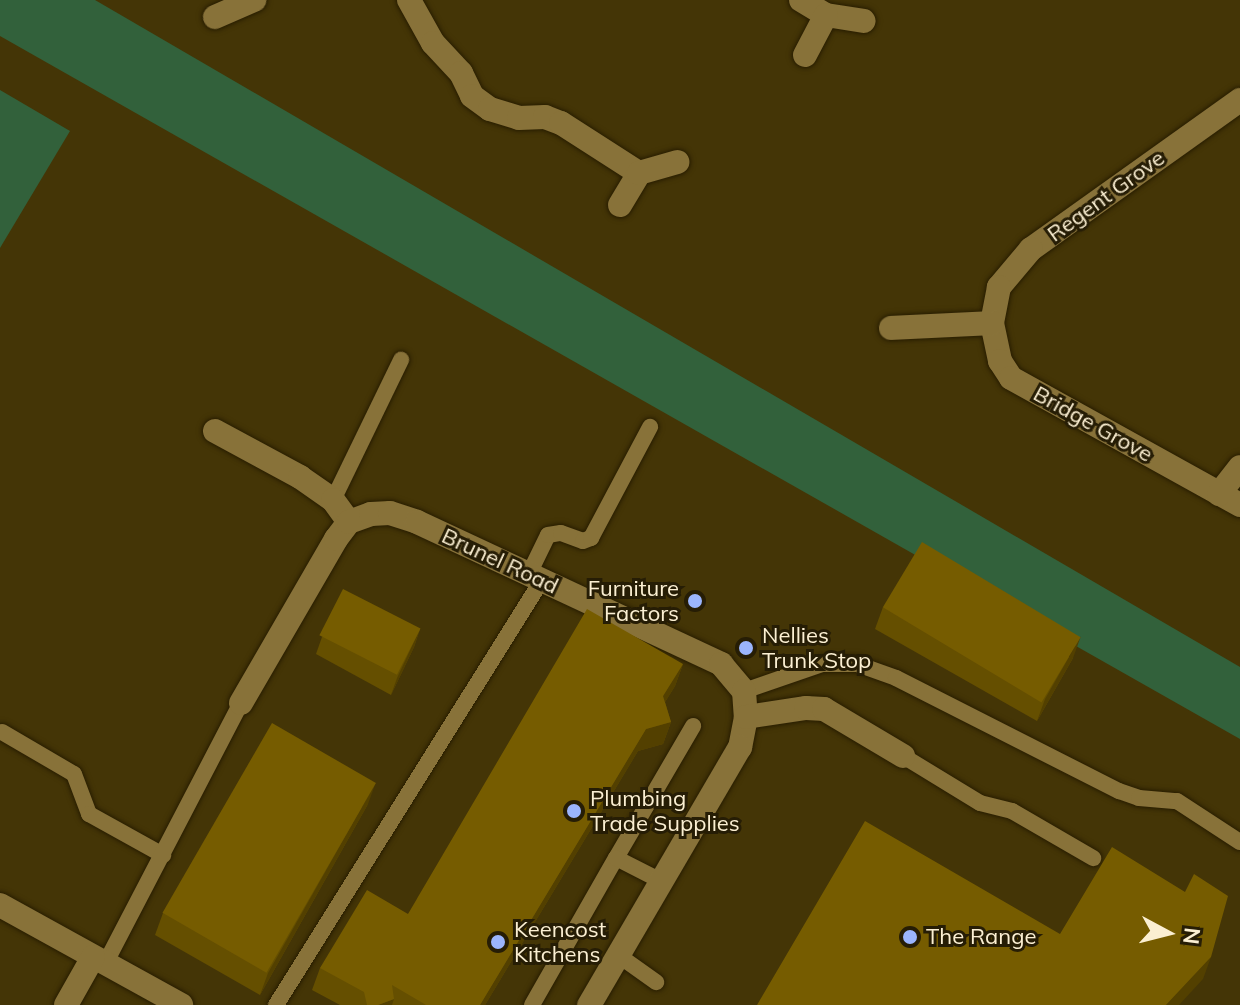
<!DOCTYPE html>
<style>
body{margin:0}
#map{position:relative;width:1240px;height:1005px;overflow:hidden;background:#443506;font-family:Mulish,sans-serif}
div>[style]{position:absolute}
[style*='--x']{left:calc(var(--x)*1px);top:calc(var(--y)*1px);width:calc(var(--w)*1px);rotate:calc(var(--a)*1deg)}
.green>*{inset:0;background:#32613b}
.roads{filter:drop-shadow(0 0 2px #281d00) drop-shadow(0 0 2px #281d00)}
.service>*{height:16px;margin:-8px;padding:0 8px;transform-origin:8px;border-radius:8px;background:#887239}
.minor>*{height:24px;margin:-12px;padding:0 12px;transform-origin:12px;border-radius:12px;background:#887239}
.wall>*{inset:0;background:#654f00}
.shaded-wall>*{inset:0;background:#534000}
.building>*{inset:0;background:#765c00;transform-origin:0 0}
.dots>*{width:22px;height:22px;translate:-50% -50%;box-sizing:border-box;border:4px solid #261d05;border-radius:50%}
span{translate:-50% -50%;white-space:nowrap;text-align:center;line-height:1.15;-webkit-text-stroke:6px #261d05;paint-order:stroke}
.street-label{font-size:22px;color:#fbefd2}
.poi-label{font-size:22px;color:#fbefd2}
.right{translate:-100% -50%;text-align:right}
.left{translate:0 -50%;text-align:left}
.north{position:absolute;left:1128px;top:893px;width:80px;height:80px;-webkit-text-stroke:6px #261d05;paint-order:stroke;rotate:97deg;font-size:22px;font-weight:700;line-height:32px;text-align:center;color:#fbefd2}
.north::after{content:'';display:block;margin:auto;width:28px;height:36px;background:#fbefd2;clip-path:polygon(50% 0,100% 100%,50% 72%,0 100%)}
</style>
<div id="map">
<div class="green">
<div style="clip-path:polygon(0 0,95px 0,1240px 667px,1240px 739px,0 36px)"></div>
<div style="clip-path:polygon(0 90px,70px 131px,0 248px)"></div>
</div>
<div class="roads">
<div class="service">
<div style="--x:333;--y:500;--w:156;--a:-64.1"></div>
<div style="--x:529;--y:574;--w:43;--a:-64"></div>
<div style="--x:548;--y:535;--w:13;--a:-9"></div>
<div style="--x:561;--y:533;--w:23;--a:20"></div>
<div style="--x:583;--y:541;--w:9;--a:-21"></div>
<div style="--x:591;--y:538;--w:126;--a:-62"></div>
<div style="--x:744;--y:691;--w:83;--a:-19.1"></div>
<div style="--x:822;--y:664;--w:35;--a:0"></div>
<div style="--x:857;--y:664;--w:41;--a:19.7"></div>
<div style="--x:896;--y:678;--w:250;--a:26.9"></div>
<div style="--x:1119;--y:791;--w:21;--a:19"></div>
<div style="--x:1139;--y:798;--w:38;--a:5"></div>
<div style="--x:1177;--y:801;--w:75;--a:33.1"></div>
<div style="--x:2;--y:732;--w:83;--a:30.3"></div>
<div style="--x:74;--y:774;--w:43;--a:69.4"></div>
<div style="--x:89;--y:814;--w:85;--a:29"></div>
<div style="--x:903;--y:756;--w:90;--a:31.4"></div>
<div style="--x:980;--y:803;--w:33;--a:14"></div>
<div style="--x:1012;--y:811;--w:94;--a:30.1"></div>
<div style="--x:616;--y:858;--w:153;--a:-59.7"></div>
<div style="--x:618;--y:955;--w:47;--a:35.4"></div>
<div style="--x:105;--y:964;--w:294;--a:-62.5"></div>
<div style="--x:276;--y:1005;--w:501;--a:-57.96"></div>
<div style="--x:532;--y:1005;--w:169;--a:-60.3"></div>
<div style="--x:616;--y:858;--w:51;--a:27.1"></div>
</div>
<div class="minor">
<div style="--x:409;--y:0;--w:49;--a:60.8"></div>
<div style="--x:433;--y:43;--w:41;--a:47"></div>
<div style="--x:461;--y:73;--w:25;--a:64"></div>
<div style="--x:472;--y:96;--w:22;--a:36"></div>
<div style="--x:490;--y:109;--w:30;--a:17"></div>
<div style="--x:519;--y:118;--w:26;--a:-2"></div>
<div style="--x:545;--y:117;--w:17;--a:21"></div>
<div style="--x:561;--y:123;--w:93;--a:32.7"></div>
<div style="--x:801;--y:0;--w:29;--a:31"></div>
<div style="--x:826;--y:15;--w:38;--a:9"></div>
<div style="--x:215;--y:17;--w:43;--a:-23.6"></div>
<div style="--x:805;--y:55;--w:45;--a:-62.3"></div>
<div style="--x:1240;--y:100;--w:257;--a:144.5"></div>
<div style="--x:1031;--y:249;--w:50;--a:130.1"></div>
<div style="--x:999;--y:287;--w:37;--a:101"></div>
<div style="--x:992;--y:323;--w:39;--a:78"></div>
<div style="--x:1000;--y:361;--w:20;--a:57"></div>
<div style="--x:1011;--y:378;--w:262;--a:29"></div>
<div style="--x:620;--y:205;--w:37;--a:-59"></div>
<div style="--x:639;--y:173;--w:40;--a:-16"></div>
<div style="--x:891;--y:328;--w:101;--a:-2.8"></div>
<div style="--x:215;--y:431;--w:97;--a:28.4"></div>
<div style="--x:300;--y:477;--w:40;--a:34.9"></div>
<div style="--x:333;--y:500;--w:27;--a:54"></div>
<div style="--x:1219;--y:494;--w:34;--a:-52"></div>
<div style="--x:241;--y:703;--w:190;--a:-59.9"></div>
<div style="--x:336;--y:539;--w:21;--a:-53"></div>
<div style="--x:349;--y:522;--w:23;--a:-20"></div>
<div style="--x:371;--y:514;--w:19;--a:-3"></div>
<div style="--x:390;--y:513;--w:28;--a:18"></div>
<div style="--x:417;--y:522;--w:336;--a:25"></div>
<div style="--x:721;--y:664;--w:35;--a:50"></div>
<div style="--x:744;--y:691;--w:26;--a:86"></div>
<div style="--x:746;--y:717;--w:31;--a:101"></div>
<div style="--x:740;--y:747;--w:299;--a:120.3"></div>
<div style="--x:746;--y:717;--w:61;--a:-8.5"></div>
<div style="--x:806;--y:708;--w:18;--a:3"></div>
<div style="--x:824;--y:709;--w:92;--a:30.7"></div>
<div style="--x:0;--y:905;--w:207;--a:28.9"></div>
<div style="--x:66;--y:1005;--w:55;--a:-60.6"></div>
</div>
</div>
<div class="wall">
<div style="clip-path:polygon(883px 607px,1073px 658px,1037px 721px,875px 629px)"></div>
<div style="clip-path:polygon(420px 629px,414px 647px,391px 695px,316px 654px,322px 637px)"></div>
<div style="clip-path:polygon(683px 664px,675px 686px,665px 702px,671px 722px,663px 744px,638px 751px,485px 1005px,340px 1005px,312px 990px,320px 968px,408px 914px)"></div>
<div style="clip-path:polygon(368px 804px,260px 995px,155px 935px,163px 913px)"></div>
</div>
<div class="shaded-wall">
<div style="clip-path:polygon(420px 629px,414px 647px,391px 695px,397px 678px)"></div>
<div style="clip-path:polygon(1081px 636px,1073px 658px,1037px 721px,1045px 699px)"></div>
<div style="clip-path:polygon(683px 664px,675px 686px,655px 718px,663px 696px)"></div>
<div style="clip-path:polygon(671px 722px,663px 744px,638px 751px,485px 1005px,480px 1005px,646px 729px)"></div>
<div style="clip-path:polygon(376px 782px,368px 804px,260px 995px,268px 973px)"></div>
<div style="clip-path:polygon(1211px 957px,1203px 979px,1179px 1005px,1166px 1005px)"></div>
<div style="clip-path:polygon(394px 999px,392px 1005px,378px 1005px)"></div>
</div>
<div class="building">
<div style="left:922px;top:542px;width:185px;height:76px;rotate:31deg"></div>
<div style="left:343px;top:589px;width:87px;height:52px;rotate:27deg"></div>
<div style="clip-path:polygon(587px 609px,683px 664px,663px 696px,671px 722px,646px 729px,480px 1005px,426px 1005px,392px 985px,394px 999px,378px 1005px,367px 1005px,364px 992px,320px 968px,367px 890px,408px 914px)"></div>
<div style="left:272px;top:723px;width:120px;height:219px;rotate:30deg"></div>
<div style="clip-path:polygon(865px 821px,1060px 934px,1112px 847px,1185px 892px,1194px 874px,1228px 896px,1211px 957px,1166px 1005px,757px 1005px)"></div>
</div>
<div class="dots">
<div style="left:695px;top:601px;background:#9bb5fd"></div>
<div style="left:746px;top:648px;background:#9bb5fd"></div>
<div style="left:574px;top:811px;background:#9bb5fd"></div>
<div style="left:910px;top:937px;background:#9bb5fd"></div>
<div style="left:498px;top:942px;background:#9bb5fd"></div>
</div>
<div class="street-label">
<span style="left:1106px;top:196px;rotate:-36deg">Regent Grove</span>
<span style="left:1093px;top:424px;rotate:29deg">Bridge Grove</span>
<span style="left:500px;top:561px;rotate:25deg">Brunel Road</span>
</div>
<div class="poi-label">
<span class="right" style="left:679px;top:601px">Furniture<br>Factors</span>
<span class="left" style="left:762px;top:648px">Nellies<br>Trunk Stop</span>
<span class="left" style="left:590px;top:811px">Plumbing<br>Trade Supplies</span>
<span class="left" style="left:514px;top:942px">Keencost<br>Kitchens</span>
<span class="left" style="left:926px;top:937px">The Range</span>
</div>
<div class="north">N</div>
</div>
